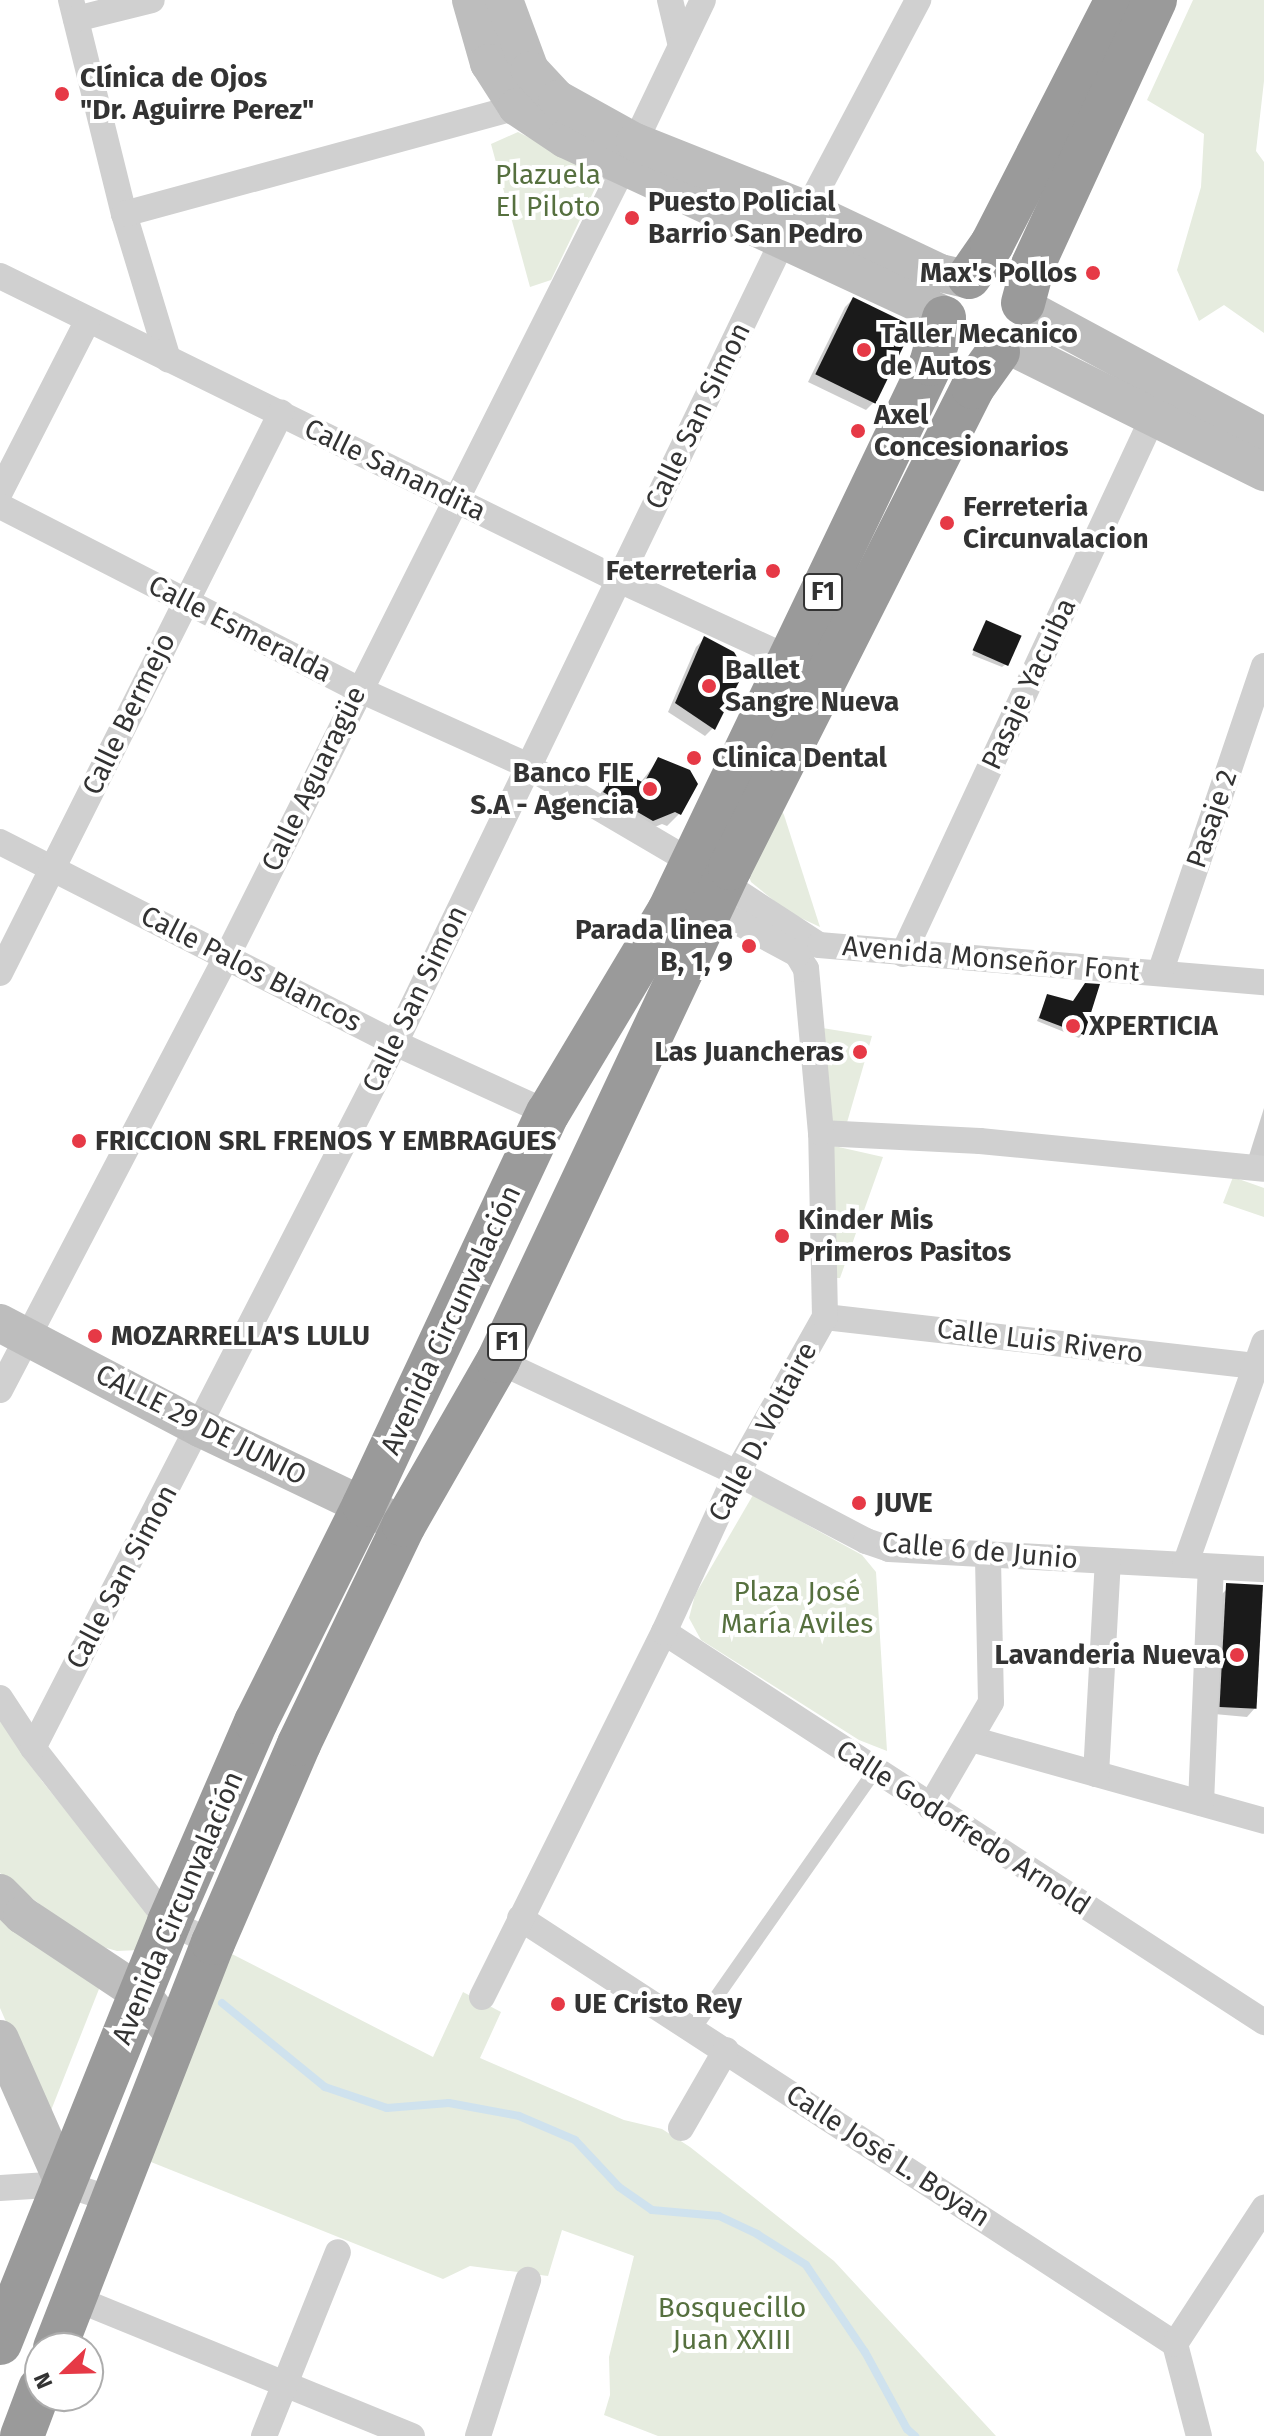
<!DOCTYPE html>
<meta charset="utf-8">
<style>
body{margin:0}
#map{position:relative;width:1264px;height:2436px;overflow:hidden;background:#fff;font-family:"Fira Sans",sans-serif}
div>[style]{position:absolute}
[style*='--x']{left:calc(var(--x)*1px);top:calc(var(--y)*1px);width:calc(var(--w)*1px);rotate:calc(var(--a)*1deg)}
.green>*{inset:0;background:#e6ecdf}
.shadow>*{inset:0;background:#0003}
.stream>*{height:8px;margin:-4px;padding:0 4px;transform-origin:4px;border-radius:4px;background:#cfe2ee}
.building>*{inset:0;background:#1a1a1a;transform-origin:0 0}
.lane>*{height:14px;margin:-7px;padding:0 7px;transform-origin:7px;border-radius:7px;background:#d0d0d0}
.street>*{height:26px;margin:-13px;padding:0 13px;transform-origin:13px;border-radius:13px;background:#d0d0d0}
.secondary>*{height:38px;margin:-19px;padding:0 19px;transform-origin:19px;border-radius:19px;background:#bdbdbd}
.highway>*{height:44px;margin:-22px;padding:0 22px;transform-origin:22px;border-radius:22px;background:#9a9a9a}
.dots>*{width:22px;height:22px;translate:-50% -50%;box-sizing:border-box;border:4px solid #fff;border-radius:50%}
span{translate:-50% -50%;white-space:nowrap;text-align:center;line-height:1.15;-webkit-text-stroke:8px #fff;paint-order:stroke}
.shield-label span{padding:2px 6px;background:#fff;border:2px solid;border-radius:6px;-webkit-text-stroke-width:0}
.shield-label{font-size:26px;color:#333;font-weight:700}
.poi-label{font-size:28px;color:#333;font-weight:700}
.left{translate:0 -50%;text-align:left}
.right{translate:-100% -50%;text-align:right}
.park-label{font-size:28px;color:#56703f}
.street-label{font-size:28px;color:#333}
.north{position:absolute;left:24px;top:2332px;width:80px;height:80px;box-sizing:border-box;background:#fff;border:2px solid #adadad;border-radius:50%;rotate:247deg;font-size:22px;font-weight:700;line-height:32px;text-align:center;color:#333}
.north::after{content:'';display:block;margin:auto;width:28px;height:36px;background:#e63946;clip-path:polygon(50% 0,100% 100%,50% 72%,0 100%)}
</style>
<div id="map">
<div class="green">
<div style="clip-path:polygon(1193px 0,1264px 0,1264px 81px,1256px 151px,1264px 162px,1264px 333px,1224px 305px,1199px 321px,1177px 270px,1201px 187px,1204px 134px,1147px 100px)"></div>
<div style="clip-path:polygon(518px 132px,602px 174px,551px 280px,530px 287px,491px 144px)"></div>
<div style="clip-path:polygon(776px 799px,784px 815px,820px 927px,788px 912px,751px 882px,745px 866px)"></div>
<div style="clip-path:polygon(816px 1027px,872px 1036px,846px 1126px,822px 1124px)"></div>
<div style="clip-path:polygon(821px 1143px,883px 1157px,840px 1278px,835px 1278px)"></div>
<div style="clip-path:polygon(1233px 1177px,1264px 1188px,1264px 1217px,1223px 1203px)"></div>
<div style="clip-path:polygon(753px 1495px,862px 1555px,876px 1572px,887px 1751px,859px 1740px,701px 1640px,689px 1618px,695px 1595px)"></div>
<div style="clip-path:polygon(0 1719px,42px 1781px,151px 1916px,140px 1950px,117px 1951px,89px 1943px,0 1873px)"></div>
<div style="clip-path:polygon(0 1909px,93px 1977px,99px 1989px,48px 2118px,0 2008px)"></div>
<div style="clip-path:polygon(230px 1953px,433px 2057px,463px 1992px,501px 2012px,480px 2058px,624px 2120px,662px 2129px,690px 2147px,834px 2261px,996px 2436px,658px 2436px,604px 2415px,610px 2395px,609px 2357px,634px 2256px,562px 2230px,548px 2276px,470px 2266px,443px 2279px,141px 2158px)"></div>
</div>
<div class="shadow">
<div style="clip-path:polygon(853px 299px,874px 402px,866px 410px,808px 382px,845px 307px)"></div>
<div style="clip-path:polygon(986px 622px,1006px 664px,1002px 667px,972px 655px)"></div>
<div style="clip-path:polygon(704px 639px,713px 728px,705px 736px,668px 712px,696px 647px)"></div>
<div style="clip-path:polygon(659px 759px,679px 814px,667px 826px,662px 824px,640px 833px,592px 805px,617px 771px,640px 783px)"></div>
<div style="clip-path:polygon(1048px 996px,1072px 1003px,1082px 1034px,1079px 1038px,1037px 1021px)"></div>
<div style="clip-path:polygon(1264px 1108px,1264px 1161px,1248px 1159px)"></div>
<div style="clip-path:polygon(1227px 1589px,1255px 1708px,1247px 1717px,1214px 1714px,1219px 1597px)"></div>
</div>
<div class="stream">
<div style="--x:222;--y:2003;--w:133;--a:39.2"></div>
<div style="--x:325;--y:2087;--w:65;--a:18.7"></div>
<div style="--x:387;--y:2108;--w:62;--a:-4.6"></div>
<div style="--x:449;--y:2103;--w:71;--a:10.5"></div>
<div style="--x:519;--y:2116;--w:61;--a:23.2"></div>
<div style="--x:575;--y:2140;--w:64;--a:46.9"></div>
<div style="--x:619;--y:2187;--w:40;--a:34.9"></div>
<div style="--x:652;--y:2210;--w:67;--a:5.1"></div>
<div style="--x:719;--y:2216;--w:42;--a:25.3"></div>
<div style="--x:757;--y:2234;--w:58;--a:32.3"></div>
<div style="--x:806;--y:2265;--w:105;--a:55.9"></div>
<div style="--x:865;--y:2352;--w:88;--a:61.4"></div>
<div style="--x:907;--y:2429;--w:11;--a:41"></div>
</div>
<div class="building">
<div style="left:853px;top:297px;width:67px;height:86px;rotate:26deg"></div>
<div style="left:986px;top:620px;width:39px;height:33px;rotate:24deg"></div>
<div style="clip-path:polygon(704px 636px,734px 652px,745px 670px,715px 730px,675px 703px)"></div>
<div style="clip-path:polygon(658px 757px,690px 770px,698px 784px,681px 815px,675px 812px,653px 821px,603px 792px,617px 769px,644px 783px)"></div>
<div style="clip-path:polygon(1085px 983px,1100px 984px,1084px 1035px,1039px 1018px,1047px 994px,1073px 1001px)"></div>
<div style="left:1263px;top:1585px;width:124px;height:37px;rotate:93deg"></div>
</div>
<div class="lane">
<div style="--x:694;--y:2029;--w:317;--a:-55"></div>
</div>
<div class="street">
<div style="--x:71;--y:0;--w:220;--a:76.1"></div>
<div style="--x:124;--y:214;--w:152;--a:73.1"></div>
<div style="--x:670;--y:0;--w:47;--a:76.6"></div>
<div style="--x:76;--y:19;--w:78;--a:-14"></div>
<div style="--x:635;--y:142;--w:157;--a:-64.4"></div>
<div style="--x:807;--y:210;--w:238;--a:-62.1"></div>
<div style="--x:124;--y:214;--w:407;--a:-15.2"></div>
<div style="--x:0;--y:276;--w:690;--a:26.16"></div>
<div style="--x:619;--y:580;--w:189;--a:24.7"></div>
<div style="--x:0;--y:492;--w:193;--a:-62.9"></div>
<div style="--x:0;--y:506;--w:402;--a:27.1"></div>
<div style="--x:358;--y:689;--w:184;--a:24.3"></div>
<div style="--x:526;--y:765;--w:194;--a:30.4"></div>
<div style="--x:693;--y:863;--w:150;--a:33.1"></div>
<div style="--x:819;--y:945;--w:447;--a:4.8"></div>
<div style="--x:0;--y:842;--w:443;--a:27"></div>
<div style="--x:395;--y:1043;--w:168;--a:24.6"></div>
<div style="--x:903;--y:954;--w:595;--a:-65.03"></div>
<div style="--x:0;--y:973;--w:627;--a:-63.35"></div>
<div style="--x:1160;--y:973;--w:324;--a:-71.3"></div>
<div style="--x:821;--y:1133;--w:159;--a:2.9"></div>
<div style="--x:980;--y:1141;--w:285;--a:5.6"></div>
<div style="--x:825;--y:1317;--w:433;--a:6.5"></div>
<div style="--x:498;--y:1361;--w:264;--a:25.1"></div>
<div style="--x:737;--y:1473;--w:146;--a:27.8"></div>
<div style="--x:866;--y:1541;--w:24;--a:19"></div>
<div style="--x:889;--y:1549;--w:376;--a:3.1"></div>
<div style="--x:0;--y:1390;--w:490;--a:-62.4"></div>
<div style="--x:227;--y:956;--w:884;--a:-63.32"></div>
<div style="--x:1185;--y:1565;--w:236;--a:-70.4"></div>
<div style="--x:664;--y:1632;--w:716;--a:33.02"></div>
<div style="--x:0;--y:1698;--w:60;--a:56.6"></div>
<div style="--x:33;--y:1748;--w:221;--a:52"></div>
<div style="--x:169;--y:1922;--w:49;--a:25.5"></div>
<div style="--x:971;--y:1739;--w:304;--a:15.6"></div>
<div style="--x:33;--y:1748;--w:793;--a:-62.82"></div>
<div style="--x:395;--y:1043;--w:890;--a:-64.21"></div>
<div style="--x:1096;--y:1774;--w:213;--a:-86.8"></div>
<div style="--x:1201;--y:1803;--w:236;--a:-87.6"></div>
<div style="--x:930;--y:1807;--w:121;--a:-59.8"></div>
<div style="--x:991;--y:1702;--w:148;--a:-91.2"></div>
<div style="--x:520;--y:1918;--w:781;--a:33.04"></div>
<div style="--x:1175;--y:2344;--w:95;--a:75.4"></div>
<div style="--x:482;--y:1997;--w:408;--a:-63.5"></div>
<div style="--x:664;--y:1632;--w:175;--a:-65.3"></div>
<div style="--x:737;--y:1473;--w:179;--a:-60.6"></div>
<div style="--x:825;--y:1317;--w:184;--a:-91.2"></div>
<div style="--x:821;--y:1133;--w:165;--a:-95.2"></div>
<div style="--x:806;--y:969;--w:17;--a:-121"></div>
<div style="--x:797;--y:954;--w:110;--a:-151.8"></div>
<div style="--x:681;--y:2128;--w:90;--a:-60"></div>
<div style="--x:0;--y:2188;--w:64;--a:-3.6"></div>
<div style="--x:64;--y:2184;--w:49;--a:17.7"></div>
<div style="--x:74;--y:2298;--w:365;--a:22.2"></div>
<div style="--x:1175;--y:2344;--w:163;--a:-56.8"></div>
<div style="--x:264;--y:2436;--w:198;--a:-68.1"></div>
<div style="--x:478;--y:2436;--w:164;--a:-72.2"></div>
</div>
<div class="secondary">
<div style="--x:471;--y:0;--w:66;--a:74.1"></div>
<div style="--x:489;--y:63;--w:52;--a:57.5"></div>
<div style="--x:517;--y:107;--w:58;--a:33.7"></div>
<div style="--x:565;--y:139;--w:418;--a:24.9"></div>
<div style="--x:504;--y:0;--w:75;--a:69.6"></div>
<div style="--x:530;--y:70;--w:40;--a:47"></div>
<div style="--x:557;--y:99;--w:89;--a:28.9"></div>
<div style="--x:635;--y:142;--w:185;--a:21.6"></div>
<div style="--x:807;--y:210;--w:147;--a:25.3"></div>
<div style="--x:940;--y:273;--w:26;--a:13"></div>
<div style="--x:1024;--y:307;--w:272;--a:28.3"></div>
<div style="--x:1010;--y:346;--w:284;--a:26.4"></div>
<div style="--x:0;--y:1323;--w:226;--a:27.7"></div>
<div style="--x:200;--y:1428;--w:212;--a:25.5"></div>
<div style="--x:0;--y:1893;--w:31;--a:45"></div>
<div style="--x:22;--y:1915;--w:143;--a:33.6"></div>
<div style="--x:141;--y:1994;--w:54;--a:51"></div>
<div style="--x:0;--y:2039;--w:158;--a:66.2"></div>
</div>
<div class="highway">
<div style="--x:969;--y:277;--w:40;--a:-55.1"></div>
<div style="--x:992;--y:244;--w:274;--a:-62.9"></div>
<div style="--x:1023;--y:303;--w:39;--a:-75"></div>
<div style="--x:1033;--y:265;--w:292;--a:-65.3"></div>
<div style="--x:0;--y:2343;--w:454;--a:-68.1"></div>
<div style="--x:169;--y:1922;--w:218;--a:-66.5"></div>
<div style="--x:256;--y:1722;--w:242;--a:-63.5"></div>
<div style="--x:364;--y:1505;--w:433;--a:-64.9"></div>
<div style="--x:548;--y:1113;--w:235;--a:-59.1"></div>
<div style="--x:669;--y:911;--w:607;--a:-64.41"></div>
<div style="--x:931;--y:364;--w:48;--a:-74.2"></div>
<div style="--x:55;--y:2348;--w:435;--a:-68.7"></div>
<div style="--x:213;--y:1943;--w:217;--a:-66.6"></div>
<div style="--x:299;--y:1744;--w:243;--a:-64.4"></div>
<div style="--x:404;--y:1525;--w:189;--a:-60.2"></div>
<div style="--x:498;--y:1361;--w:545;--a:-64.8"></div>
<div style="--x:730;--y:868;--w:539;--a:-63.2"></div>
<div style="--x:973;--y:387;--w:43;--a:-54.5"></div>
<div style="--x:22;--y:2436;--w:51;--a:-69.4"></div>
</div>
<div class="dots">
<div style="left:62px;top:94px;background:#e63946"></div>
<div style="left:632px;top:218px;background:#e63946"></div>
<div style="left:1093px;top:273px;background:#e63946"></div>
<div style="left:864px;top:350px;background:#e63946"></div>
<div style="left:858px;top:431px;background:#e63946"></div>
<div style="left:947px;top:523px;background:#e63946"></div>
<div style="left:773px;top:571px;background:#e63946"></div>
<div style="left:709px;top:686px;background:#e63946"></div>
<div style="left:694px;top:758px;background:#e63946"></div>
<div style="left:650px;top:789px;background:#e63946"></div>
<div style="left:749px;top:946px;background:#e63946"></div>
<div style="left:1073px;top:1026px;background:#e63946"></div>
<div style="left:860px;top:1052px;background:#e63946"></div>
<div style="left:79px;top:1141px;background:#e63946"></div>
<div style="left:782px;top:1236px;background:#e63946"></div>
<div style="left:95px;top:1336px;background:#e63946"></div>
<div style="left:859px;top:1503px;background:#e63946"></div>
<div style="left:1237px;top:1655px;background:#e63946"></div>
<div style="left:558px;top:2004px;background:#e63946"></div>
</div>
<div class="shield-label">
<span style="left:823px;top:592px">F1</span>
<span style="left:507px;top:1342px">F1</span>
</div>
<div class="poi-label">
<span class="left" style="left:80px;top:94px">Clínica de Ojos<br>"Dr. Aguirre Perez"</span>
<span class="left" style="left:648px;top:218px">Puesto Policial<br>Barrio San Pedro</span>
<span class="right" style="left:1077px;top:273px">Max's Pollos</span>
<span class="left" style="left:880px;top:350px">Taller Mecanico<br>de Autos</span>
<span class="left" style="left:874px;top:431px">Axel<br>Concesionarios</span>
<span class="left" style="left:963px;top:523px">Ferreteria<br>Circunvalacion</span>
<span class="right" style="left:757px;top:571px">Feterreteria</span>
<span class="left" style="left:725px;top:686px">Ballet<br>Sangre Nueva</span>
<span class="left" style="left:712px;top:758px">Clinica Dental</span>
<span class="right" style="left:634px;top:789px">Banco FIE<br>S.A - Agencia</span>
<span class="right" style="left:733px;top:946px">Parada linea<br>B, 1, 9</span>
<span class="left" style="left:1089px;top:1026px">XPERTICIA</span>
<span class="right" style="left:844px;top:1052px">Las Juancheras</span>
<span class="left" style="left:95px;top:1141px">FRICCION SRL FRENOS Y EMBRAGUES</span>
<span class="left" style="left:798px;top:1236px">Kinder Mis<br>Primeros Pasitos</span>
<span class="left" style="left:111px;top:1336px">MOZARRELLA'S LULU</span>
<span class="left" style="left:875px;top:1503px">JUVE</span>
<span class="right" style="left:1221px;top:1655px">Lavanderia Nueva</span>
<span class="left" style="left:574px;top:2004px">UE Cristo Rey</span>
</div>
<div class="park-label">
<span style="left:548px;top:191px">Plazuela<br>El Piloto</span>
<span style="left:797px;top:1608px">Plaza José<br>María Aviles</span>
<span style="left:732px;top:2324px">Bosquecillo<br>Juan XXIII</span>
</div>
<div class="street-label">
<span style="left:698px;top:416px;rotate:-64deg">Calle San Simon</span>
<span style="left:395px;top:470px;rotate:26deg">Calle Sanandita</span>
<span style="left:240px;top:629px;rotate:27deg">Calle Esmeralda</span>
<span style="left:1029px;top:684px;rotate:-65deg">Pasaje Yacuiba</span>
<span style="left:129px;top:714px;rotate:-64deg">Calle Bermejo</span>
<span style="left:314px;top:779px;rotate:-64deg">Calle Aguaragüe</span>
<span style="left:1212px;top:819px;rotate:-71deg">Pasaje 2</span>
<span style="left:991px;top:959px;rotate:5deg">Avenida Monseñor Font</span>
<span style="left:251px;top:969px;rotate:27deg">Calle Palos Blancos</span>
<span style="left:415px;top:999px;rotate:-64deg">Calle San Simon</span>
<span style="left:451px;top:1320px;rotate:-65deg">Avenida Circunvalación</span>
<span style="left:1040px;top:1341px;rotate:7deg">Calle Luis Rivero</span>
<span style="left:201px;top:1425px;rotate:27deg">CALLE 29 DE JUNIO</span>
<span style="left:763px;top:1432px;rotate:-62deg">Calle D. Voltaire</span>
<span style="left:980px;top:1551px;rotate:5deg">Calle 6 de Junio</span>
<span style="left:122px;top:1577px;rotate:-62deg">Calle San Simon</span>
<span style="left:963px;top:1828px;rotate:33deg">Calle Godofredo Arnold</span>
<span style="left:178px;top:1908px;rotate:-67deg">Avenida Circunvalación</span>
<span style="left:888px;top:2156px;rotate:33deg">Calle José L. Boyan</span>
</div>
<div class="north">N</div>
</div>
